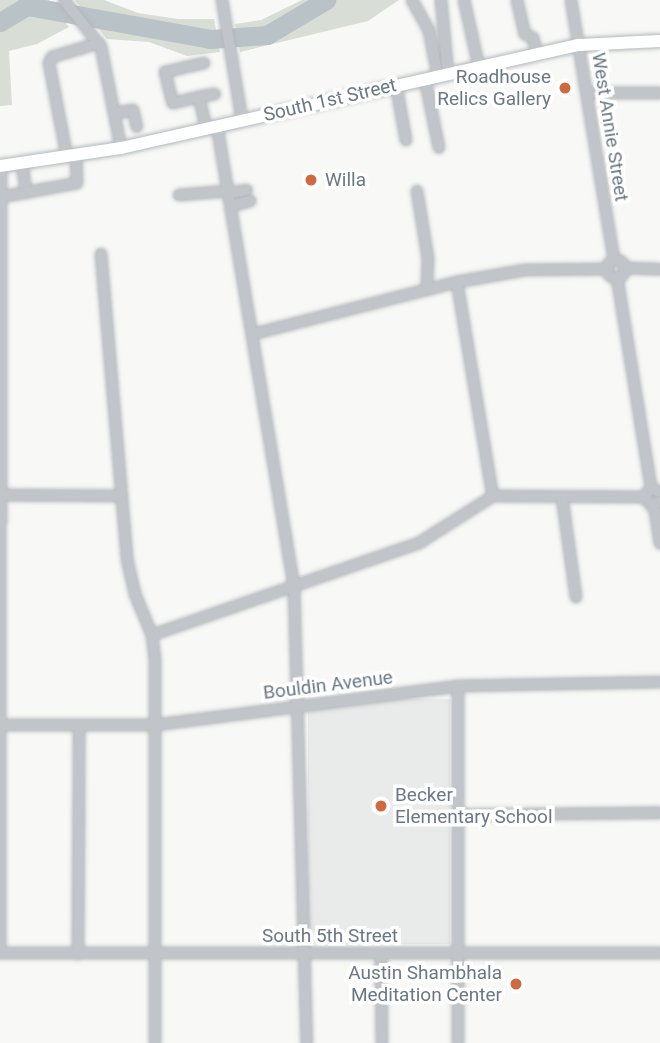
<!DOCTYPE html>
<style>
body{margin:0}
#map{position:relative;width:660px;height:1043px;overflow:hidden;background:#f8f9f7;font-family:Roboto,sans-serif}
div>[style]{position:absolute}
[style*='--x']{left:calc(var(--x)*1px);top:calc(var(--y)*1px);width:calc(var(--w)*1px);rotate:calc(var(--a)*1deg)}
.built>*{inset:0;background:#e9eaea;transform-origin:0 0}
.green>*{inset:0;background:#d8ddd6}
.river>*{height:19px;margin:-9.5px;padding:0 9.5px;transform-origin:9.5px;border-radius:9.5px;background:#b9c2c7}
.roads{filter:drop-shadow(0 0 2px #b4b8bc) drop-shadow(0 0 2px #b4b8bc)}
.minor>*{height:10px;margin:-5px;padding:0 5px;transform-origin:5px;border-radius:5px;background:#c1c4c8}
.minor>.ring{margin:-5px;padding:0;box-sizing:content-box;background:none;border:10px solid #c1c4c8;border-radius:50%}
.major>*{height:12px;margin:-6px;padding:0 6px;transform-origin:6px;border-radius:6px;background:#fff}
.dots>*{width:19px;height:19px;translate:-50% -50%;box-sizing:border-box;border:4px solid #fff;border-radius:50%}
span{translate:-50% -50%;white-space:nowrap;text-align:center;line-height:1.15;-webkit-text-stroke:7px #fff;paint-order:stroke}
.poi-label{font-size:19px;color:#6b7884}
.right{translate:-100% -50%;text-align:right}
.left{translate:0 -50%;text-align:left}
.street-label{font-size:19px;color:#6b7884}
</style>
<div id="map">
<div class="built">
<div style="left:450px;top:699px;width:245px;height:142px;rotate:90deg"></div>
</div>
<div class="green">
<div style="clip-path:polygon(0 0,49px 0,69px 27px,37px 44px,9px 51px,12px 105px,0 106px)"></div>
<div style="clip-path:polygon(75px 0,104px 0,138px 13px,178px 19px,214px 19px,220px 52px,187px 56px,149px 42px,107px 39px)"></div>
<div style="clip-path:polygon(302px 0,399px 0,368px 21px,240px 52px,235px 24px,261px 20px)"></div>
</div>
<div class="river">
<div style="--x:0;--y:22;--w:31;--a:-31"></div>
<div style="--x:27;--y:6;--w:186;--a:10.2"></div>
<div style="--x:210;--y:39;--w:57;--a:-4"></div>
<div style="--x:267;--y:35;--w:69;--a:-30.7"></div>
</div>
<div class="roads">
<div class="minor">
<div style="--x:64;--y:0;--w:60;--a:51.8"></div>
<div style="--x:101;--y:47;--w:103;--a:78.8"></div>
<div style="--x:222;--y:0;--w:122;--a:80.5"></div>
<div style="--x:412;--y:0;--w:35;--a:61"></div>
<div style="--x:429;--y:31;--w:46;--a:78.7"></div>
<div style="--x:441;--y:0;--w:74;--a:84.6"></div>
<div style="--x:464;--y:0;--w:69;--a:77.4"></div>
<div style="--x:517;--y:0;--w:35;--a:77"></div>
<div style="--x:525;--y:34;--w:9;--a:27"></div>
<div style="--x:533;--y:38;--w:16;--a:76"></div>
<div style="--x:571;--y:0;--w:264;--a:80.6"></div>
<div style="--x:204;--y:63;--w:40;--a:167"></div>
<div style="--x:165;--y:72;--w:32;--a:76"></div>
<div style="--x:173;--y:103;--w:27;--a:-13"></div>
<div style="--x:199;--y:97;--w:32;--a:77"></div>
<div style="--x:425;--y:79;--w:70;--a:78.5"></div>
<div style="--x:396;--y:85;--w:56;--a:79.7"></div>
<div style="--x:587;--y:93;--w:73;--a:0"></div>
<div style="--x:199;--y:97;--w:16;--a:-11"></div>
<div style="--x:115;--y:113;--w:18;--a:-9"></div>
<div style="--x:133;--y:110;--w:17;--a:77"></div>
<div style="--x:217;--y:126;--w:466;--a:80.5"></div>
<div style="--x:294;--y:586;--w:457;--a:88.4"></div>
<div style="--x:67;--y:157;--w:96;--a:-100.8"></div>
<div style="--x:49;--y:63;--w:7;--a:-63"></div>
<div style="--x:52;--y:57;--w:49;--a:-16.6"></div>
<div style="--x:22;--y:163;--w:30;--a:82"></div>
<div style="--x:417;--y:191;--w:68;--a:80.7"></div>
<div style="--x:428;--y:258;--w:32;--a:92"></div>
<div style="--x:229;--y:193;--w:18;--a:-9"></div>
<div style="--x:179;--y:195;--w:49;--a:-4.7"></div>
<div style="--x:1;--y:197;--w:77;--a:-10.4"></div>
<div style="--x:77;--y:183;--w:27;--a:-92"></div>
<div style="--x:231;--y:206;--w:20;--a:-15"></div>
<div style="--x:101;--y:254;--w:306;--a:85.1"></div>
<div style="--x:127;--y:559;--w:36;--a:77"></div>
<div style="--x:135;--y:594;--w:44;--a:67.5"></div>
<div style="--x:152;--y:635;--w:26;--a:83"></div>
<div style="--x:155;--y:661;--w:382;--a:90"></div>
<div class="ring" style="left:607px;top:260px;width:8px;height:8px"></div>
<div style="--x:625;--y:268;--w:35;--a:2"></div>
<div style="--x:617;--y:277;--w:214;--a:80.8"></div>
<div style="--x:457;--y:282;--w:217;--a:80.5"></div>
<div style="--x:253;--y:334;--w:211;--a:-14.3"></div>
<div style="--x:457;--y:282;--w:69;--a:-10"></div>
<div style="--x:525;--y:270;--w:83;--a:-0.7"></div>
<div style="--x:660;--y:492;--w:10;--a:-156"></div>
<div style="--x:651;--y:488;--w:11;--a:128"></div>
<div style="--x:644;--y:497;--w:11;--a:49"></div>
<div style="--x:651;--y:505;--w:9;--a:-18"></div>
<div style="--x:0;--y:495;--w:122;--a:0.5"></div>
<div style="--x:562;--y:497;--w:101;--a:82"></div>
<div style="--x:654;--y:505;--w:39;--a:81"></div>
<div style="--x:152;--y:635;--w:282;--a:-19"></div>
<div style="--x:419;--y:543;--w:88;--a:-32.4"></div>
<div style="--x:493;--y:496;--w:151;--a:0.4"></div>
<div style="--x:0;--y:725;--w:155;--a:0"></div>
<div style="--x:155;--y:725;--w:305;--a:-7.3"></div>
<div style="--x:458;--y:686;--w:202;--a:-1.1"></div>
<div style="--x:458;--y:815;--w:202;--a:-0.6"></div>
<div style="--x:0;--y:953;--w:787;--a:-89.93"></div>
<div style="--x:0;--y:953;--w:660;--a:0"></div>
<div style="--x:381;--y:953;--w:90;--a:89.4"></div>
<div style="--x:78;--y:954;--w:229;--a:-89.7"></div>
<div style="--x:458;--y:1043;--w:357;--a:-90"></div>
</div>
<div class="major">
<div style="--x:0;--y:166;--w:122;--a:-8.5"></div>
<div style="--x:121;--y:148;--w:469;--a:-12.7"></div>
<div style="--x:579;--y:45;--w:81;--a:-2.8"></div>
</div>
</div>
<div class="dots">
<div style="left:565px;top:88px;background:#cf6941"></div>
<div style="left:311px;top:180px;background:#cf6941"></div>
<div style="left:381px;top:806px;background:#cf6941"></div>
<div style="left:516px;top:984px;background:#cf6941"></div>
</div>
<div class="poi-label">
<span class="right" style="left:551px;top:88px">Roadhouse<br>Relics Gallery</span>
<span class="left" style="left:325px;top:180px">Willa</span>
<span class="left" style="left:395px;top:806px">Becker<br>Elementary School</span>
<span class="right" style="left:502px;top:984px">Austin Shambhala<br>Meditation Center</span>
</div>
<div class="street-label">
<span style="left:330px;top:100px;rotate:-13deg">South 1st Street</span>
<span style="left:610px;top:127px;rotate:81deg">West Annie Street</span>
<span style="left:328px;top:685px;rotate:-7deg">Bouldin Avenue</span>
<span style="left:330px;top:936px">South 5th Street</span>
</div>
</div>
